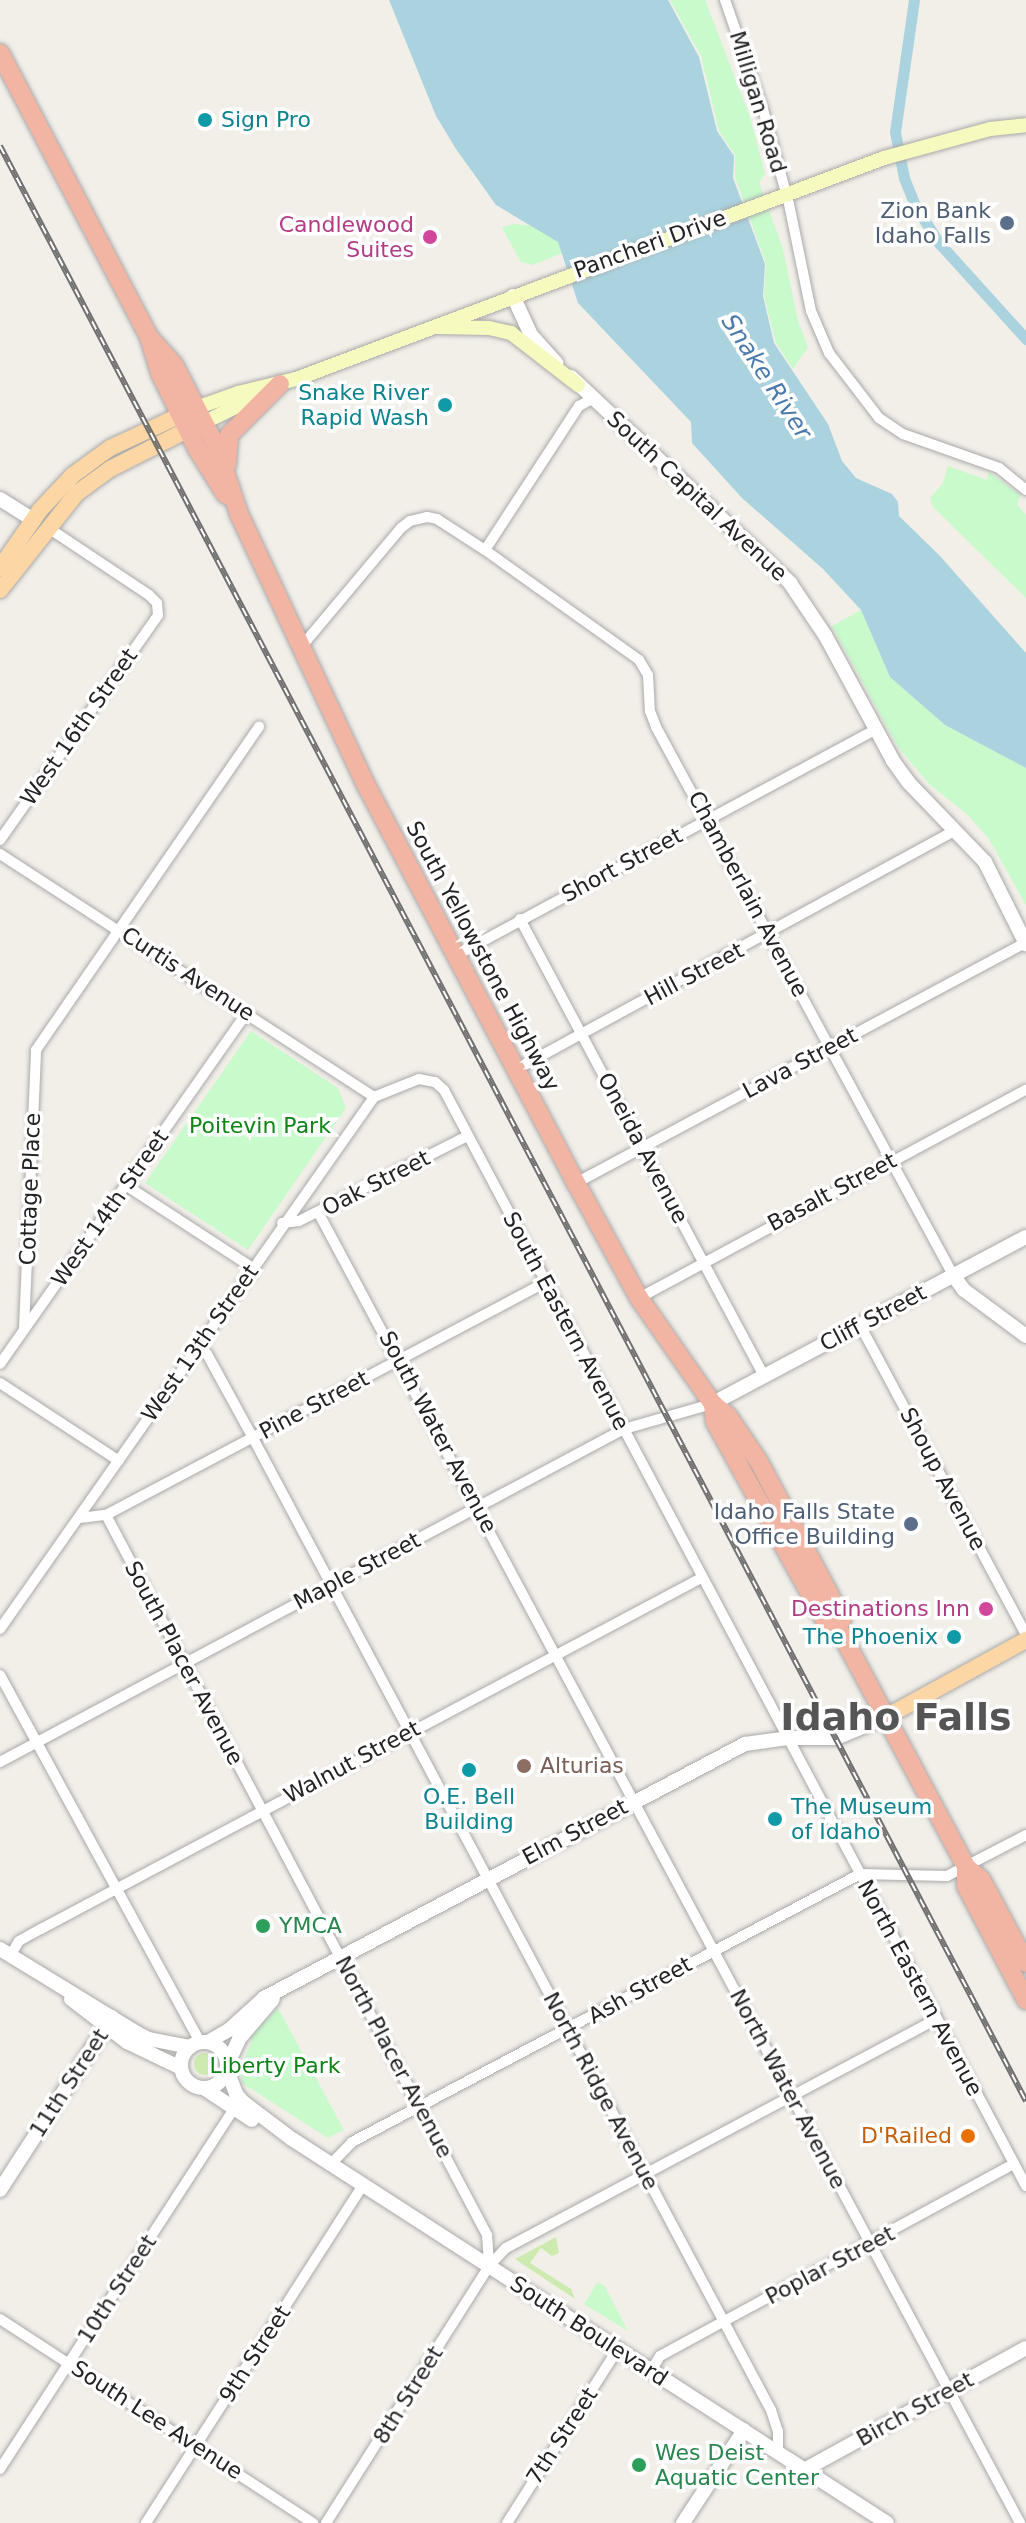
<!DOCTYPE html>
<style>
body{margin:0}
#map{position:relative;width:1026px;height:2523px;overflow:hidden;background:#f2efe9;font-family:"DejaVu Sans",sans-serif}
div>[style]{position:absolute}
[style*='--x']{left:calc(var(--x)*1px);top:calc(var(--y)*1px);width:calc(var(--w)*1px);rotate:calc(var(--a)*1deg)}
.grass>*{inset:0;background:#cdebb0}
.round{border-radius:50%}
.park>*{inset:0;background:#c8facc}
.water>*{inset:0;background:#aad3df}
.canal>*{height:11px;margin:-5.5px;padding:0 5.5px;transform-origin:5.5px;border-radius:5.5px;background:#aad3df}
.roads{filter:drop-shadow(0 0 2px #a9a9a9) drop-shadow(0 0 2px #a9a9a9)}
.minor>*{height:10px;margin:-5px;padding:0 5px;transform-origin:5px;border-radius:5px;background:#fff}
.tertiary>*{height:14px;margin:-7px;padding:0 7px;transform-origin:7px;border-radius:7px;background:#fff}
.tertiary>.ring{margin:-7px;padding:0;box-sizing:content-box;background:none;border:14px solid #fff;border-radius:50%}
.secondary>*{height:14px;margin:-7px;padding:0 7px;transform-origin:7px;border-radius:7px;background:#f7fabf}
.primary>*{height:16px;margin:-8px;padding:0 8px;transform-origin:8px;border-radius:8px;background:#fcd6a4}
.trunk>*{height:18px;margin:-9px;padding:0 9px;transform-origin:9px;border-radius:9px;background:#f2b4a3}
.rail>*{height:6px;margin-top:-3px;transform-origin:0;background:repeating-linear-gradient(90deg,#fff 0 9px,#707070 0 18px);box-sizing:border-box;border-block:2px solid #707070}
.dots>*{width:22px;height:22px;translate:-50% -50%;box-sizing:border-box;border:4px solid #fff;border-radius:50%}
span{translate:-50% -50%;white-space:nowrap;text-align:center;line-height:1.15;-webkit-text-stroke:7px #fff;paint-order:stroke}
.street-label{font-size:22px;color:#222}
.culture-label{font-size:22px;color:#0d838f}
.left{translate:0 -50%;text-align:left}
.right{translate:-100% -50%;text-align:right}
.service-label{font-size:22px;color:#4e5e75}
.hotel-label{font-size:22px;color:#b23c85}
.park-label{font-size:22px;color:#0c8416}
.education-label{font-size:22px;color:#785e54}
.leisure-label{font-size:22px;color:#27864d}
.food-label{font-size:22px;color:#c56008}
.water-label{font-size:24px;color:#4a7aab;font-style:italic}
.town-label{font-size:38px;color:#555;font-weight:700}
</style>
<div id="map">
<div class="grass">
<div class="round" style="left:194px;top:2053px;width:22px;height:22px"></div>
<div style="clip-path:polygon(556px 2237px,559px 2253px,552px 2256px,541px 2248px,530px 2263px,571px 2289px,575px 2299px,515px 2259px)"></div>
</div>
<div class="park">
<div style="clip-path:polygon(670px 0,705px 0,750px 117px,765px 174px,759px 183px,783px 249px,798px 321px,808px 347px,793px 369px,776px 343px,764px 296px,766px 263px,735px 177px,735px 155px,719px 131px,701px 56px)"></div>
<div style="clip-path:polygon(513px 224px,536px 226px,559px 242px,562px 253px,533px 265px,521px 262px,502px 228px)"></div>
<div style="clip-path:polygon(948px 466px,987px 480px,989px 472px,1020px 495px,1017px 505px,1026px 514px,1026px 598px,933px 507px,930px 498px,943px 483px)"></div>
<div style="clip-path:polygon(861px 610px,890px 677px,945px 725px,1026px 768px,1026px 905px,989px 839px,968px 815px,930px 785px,898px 747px,832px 626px)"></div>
<div style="clip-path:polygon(251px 1031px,338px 1088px,346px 1108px,248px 1250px,145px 1183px)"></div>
<div style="clip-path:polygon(278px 2008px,344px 2130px,328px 2138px,242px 2083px,241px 2065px,252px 2041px,250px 2037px)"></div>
<div style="clip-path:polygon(597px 2283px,604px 2285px,628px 2331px,584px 2304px)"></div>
</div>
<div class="water">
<div style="clip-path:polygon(389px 0,668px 0,699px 57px,717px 131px,734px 156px,733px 178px,765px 264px,763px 296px,774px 343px,828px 424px,842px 461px,856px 478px,892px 494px,898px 502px,899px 516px,940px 556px,1026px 653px,1026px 768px,945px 725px,890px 677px,861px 610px,823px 569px,742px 498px,692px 443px,691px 422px,578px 303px,558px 242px,496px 205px,456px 149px,436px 116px)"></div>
</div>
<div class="canal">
<div style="--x:914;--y:0;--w:133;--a:98.2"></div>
<div style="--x:895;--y:132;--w:47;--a:78.9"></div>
<div style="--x:904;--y:178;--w:31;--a:68"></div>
<div style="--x:916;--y:207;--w:43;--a:57.4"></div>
<div style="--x:939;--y:243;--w:130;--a:47.8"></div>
</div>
<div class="roads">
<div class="minor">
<div style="--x:725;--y:0;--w:115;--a:70.8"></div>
<div style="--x:763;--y:109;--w:98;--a:74.7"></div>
<div style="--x:789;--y:204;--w:109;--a:78.4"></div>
<div style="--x:811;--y:311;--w:46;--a:66.8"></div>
<div style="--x:829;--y:353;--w:82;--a:52.4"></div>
<div style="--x:879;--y:418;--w:29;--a:34"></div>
<div style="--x:903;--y:434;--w:102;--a:19.5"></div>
<div style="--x:999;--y:468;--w:35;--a:39"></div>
<div style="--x:485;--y:550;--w:172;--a:-56.9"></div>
<div style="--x:579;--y:406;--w:15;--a:-28"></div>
<div style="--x:299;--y:644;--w:9;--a:-27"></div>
<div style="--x:307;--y:640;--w:146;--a:-50"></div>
<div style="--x:401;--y:528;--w:11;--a:-38"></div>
<div style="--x:410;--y:521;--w:17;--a:-13"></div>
<div style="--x:427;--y:517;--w:10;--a:11"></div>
<div style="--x:437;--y:519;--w:57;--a:32.9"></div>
<div style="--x:485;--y:550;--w:189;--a:35.5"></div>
<div style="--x:639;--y:660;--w:17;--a:59"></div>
<div style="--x:648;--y:675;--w:36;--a:87"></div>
<div style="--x:650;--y:711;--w:17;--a:69"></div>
<div style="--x:656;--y:727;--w:623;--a:61.54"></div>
<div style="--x:0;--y:840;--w:275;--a:-54.9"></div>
<div style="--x:158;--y:615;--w:12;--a:-95"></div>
<div style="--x:157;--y:603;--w:11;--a:-135"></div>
<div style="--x:149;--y:595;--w:123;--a:-146.3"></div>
<div style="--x:0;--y:854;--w:446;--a:33"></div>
<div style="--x:520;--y:919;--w:518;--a:61.9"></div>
<div style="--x:455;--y:956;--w:477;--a:-28.3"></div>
<div style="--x:515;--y:1070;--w:502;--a:-28.56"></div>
<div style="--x:576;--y:1183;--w:509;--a:-28.13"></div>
<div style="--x:127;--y:1186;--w:150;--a:33.1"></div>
<div style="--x:318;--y:1212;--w:1487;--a:61.83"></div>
<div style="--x:282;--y:1223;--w:17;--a:-7"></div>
<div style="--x:299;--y:1221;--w:188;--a:-26.8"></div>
<div style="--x:639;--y:1298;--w:439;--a:-28.3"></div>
<div style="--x:860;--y:1325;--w:351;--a:61.8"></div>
<div style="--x:24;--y:1328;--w:278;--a:-87.5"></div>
<div style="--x:36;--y:1050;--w:393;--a:-55.4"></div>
<div style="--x:198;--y:1346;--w:12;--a:42"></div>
<div style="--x:207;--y:1354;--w:96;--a:61.3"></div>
<div style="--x:253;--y:1438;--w:1101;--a:61.95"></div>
<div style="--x:771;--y:2410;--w:22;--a:72"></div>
<div style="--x:778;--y:2431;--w:22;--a:90"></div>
<div style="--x:0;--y:1364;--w:429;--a:-54.9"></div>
<div style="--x:0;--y:1383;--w:142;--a:33.2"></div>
<div style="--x:106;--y:1515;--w:815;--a:62.11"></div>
<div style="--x:487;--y:2235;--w:31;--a:86"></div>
<div style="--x:80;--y:1518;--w:26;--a:-7"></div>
<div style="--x:106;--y:1515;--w:496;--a:-27.9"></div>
<div style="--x:0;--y:1629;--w:650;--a:-54.89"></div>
<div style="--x:374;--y:1097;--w:48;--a:-21.8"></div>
<div style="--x:419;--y:1079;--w:16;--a:11"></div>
<div style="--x:435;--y:1082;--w:12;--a:42"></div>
<div style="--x:444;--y:1090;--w:1241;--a:62.03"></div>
<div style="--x:0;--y:1675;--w:418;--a:61.4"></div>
<div style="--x:0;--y:1762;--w:707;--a:-28.09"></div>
<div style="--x:624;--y:1429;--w:95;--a:-15.9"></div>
<div style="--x:10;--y:1956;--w:17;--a:-59"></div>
<div style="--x:19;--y:1941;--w:25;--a:-29"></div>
<div style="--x:41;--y:1929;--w:748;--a:-28"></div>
<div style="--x:331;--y:2164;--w:30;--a:-46"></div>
<div style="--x:352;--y:2142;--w:574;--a:-27.81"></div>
<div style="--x:860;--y:1874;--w:87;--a:1.3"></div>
<div style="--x:947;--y:1876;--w:89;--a:-27.4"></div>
<div style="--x:0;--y:2319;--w:374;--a:33.1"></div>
<div style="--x:651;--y:2371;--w:17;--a:-59"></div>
<div style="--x:660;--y:2356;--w:403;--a:-28.5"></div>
<div style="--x:0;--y:2469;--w:430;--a:-57"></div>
<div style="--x:146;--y:2523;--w:402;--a:-57.3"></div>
<div style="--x:326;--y:2523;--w:304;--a:-57.6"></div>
<div style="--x:489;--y:2266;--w:25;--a:-47"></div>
<div style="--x:506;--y:2248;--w:487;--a:-28"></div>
<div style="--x:507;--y:2523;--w:206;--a:-57.5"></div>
</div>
<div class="tertiary">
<div style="--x:513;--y:296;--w:43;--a:65.2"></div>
<div style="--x:531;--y:335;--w:38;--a:48"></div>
<div style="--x:571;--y:377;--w:301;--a:43.2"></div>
<div style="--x:790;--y:583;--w:63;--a:56.1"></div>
<div style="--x:825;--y:635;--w:143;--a:61.6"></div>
<div style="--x:893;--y:761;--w:27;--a:54"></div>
<div style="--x:909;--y:783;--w:110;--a:46.1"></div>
<div style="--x:985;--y:862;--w:92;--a:63.4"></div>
<div style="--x:0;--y:499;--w:40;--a:32"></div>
<div style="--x:953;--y:1275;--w:19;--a:54"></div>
<div style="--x:964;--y:1290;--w:77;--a:36.6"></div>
<div style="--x:721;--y:1399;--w:345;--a:-28"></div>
<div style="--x:0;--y:1949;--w:161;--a:31.5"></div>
<div style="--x:137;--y:2033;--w:13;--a:27"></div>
<div style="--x:149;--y:2039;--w:42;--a:11"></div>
<div style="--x:71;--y:1999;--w:71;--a:37.5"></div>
<div style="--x:127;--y:2042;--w:60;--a:25.7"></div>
<div class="ring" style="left:181px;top:2042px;width:32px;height:32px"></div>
<div style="--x:208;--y:2042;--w:24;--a:-30"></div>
<div style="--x:229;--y:2030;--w:47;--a:-42.4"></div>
<div style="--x:264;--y:1998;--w:544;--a:-27.84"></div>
<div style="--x:745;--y:1744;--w:43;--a:-7.9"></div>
<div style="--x:788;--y:1738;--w:48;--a:0"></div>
<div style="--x:836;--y:1738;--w:54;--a:-22.8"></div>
<div style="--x:228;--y:2063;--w:26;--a:-65"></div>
<div style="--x:239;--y:2039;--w:52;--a:-49.6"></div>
<div style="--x:227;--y:2070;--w:26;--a:69"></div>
<div style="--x:236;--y:2094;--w:11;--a:49"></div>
<div style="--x:243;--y:2102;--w:61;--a:37.1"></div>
<div style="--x:292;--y:2139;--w:708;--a:32.84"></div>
<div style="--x:205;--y:2089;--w:56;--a:33.4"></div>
<div style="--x:0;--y:2190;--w:206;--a:-57.1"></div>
<div style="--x:804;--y:2470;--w:253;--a:-28.8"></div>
<div style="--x:683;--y:2523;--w:111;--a:-56.7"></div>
</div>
<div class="secondary">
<div style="--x:438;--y:327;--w:51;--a:1.1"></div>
<div style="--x:489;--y:328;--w:23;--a:13"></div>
<div style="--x:511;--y:333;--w:85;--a:37.8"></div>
<div style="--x:196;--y:408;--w:45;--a:-19.7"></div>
<div style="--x:238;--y:393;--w:60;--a:-13.6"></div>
<div style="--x:296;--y:379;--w:628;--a:-20.6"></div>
<div style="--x:884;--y:158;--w:110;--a:-15.3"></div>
<div style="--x:990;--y:129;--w:36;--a:-6"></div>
<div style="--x:203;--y:423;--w:70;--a:-26.2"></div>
</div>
<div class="primary">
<div style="--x:0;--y:568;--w:70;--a:-55.4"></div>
<div style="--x:40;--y:510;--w:48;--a:-46.7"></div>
<div style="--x:73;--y:475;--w:46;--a:-36.1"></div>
<div style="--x:110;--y:448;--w:90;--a:-24.9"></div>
<div style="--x:0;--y:590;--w:124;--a:-51.6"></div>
<div style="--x:77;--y:493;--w:41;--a:-36"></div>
<div style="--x:110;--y:469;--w:97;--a:-26.8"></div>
<div style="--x:886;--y:1717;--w:160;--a:-28.8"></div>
</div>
<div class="trunk">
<div style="--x:0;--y:53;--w:321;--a:62.3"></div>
<div style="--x:149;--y:337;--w:38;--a:73"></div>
<div style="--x:160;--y:373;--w:85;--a:64"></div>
<div style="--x:197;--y:449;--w:54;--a:57.8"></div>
<div style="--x:149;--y:337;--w:38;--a:48"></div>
<div style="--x:174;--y:365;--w:93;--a:62.6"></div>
<div style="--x:217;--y:448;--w:70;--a:71.6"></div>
<div style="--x:239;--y:514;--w:299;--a:64.9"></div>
<div style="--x:366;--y:785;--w:450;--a:62.2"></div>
<div style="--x:576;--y:1183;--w:131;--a:61.3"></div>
<div style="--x:639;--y:1298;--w:129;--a:55.1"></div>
<div style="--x:713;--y:1404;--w:19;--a:39"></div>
<div style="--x:728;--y:1416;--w:55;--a:56"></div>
<div style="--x:759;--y:1462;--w:177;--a:62"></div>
<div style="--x:842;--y:1618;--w:12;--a:110"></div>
<div style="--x:838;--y:1629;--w:12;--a:59"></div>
<div style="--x:844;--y:1639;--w:259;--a:61.8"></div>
<div style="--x:966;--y:1867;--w:19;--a:39"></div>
<div style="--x:981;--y:1879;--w:95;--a:61.8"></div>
<div style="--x:227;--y:464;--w:29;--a:-86"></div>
<div style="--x:229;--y:435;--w:72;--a:-45"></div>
<div style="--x:713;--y:1404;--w:18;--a:84"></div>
<div style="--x:715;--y:1422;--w:233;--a:61"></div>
<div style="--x:828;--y:1626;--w:10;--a:17"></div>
<div style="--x:966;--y:1867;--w:19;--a:90"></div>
<div style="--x:966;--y:1886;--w:129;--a:62.2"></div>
</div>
</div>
<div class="rail">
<div style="--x:0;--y:146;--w:2208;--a:62.31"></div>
</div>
<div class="dots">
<div style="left:205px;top:120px;background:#0f9aa8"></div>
<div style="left:1007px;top:223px;background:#5c6f8a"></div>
<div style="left:430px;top:237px;background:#d1479c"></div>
<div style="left:445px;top:405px;background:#0f9aa8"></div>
<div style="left:911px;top:1524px;background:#5c6f8a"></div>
<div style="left:986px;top:1609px;background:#d1479c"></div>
<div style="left:954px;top:1637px;background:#0f9aa8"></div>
<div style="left:524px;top:1766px;background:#8d6e63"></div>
<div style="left:469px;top:1770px;background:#0f9aa8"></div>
<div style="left:775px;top:1819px;background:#0f9aa8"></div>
<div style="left:263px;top:1926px;background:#2e9e5b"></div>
<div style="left:968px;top:2136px;background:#e8710a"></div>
<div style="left:639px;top:2465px;background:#2e9e5b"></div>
</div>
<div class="street-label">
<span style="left:758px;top:102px;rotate:73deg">Milligan Road</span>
<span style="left:650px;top:244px;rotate:-20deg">Pancheri Drive</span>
<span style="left:697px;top:496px;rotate:43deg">South Capital Avenue</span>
<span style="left:79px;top:727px;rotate:-55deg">West 16th Street</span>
<span style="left:622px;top:865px;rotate:-28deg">Short Street</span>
<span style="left:748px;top:894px;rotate:62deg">Chamberlain Avenue</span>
<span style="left:483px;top:956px;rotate:62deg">South Yellowstone Highway</span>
<span style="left:188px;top:974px;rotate:33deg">Curtis Avenue</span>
<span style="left:694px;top:974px;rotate:-28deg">Hill Street</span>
<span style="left:800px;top:1063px;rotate:-28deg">Lava Street</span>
<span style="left:643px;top:1148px;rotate:62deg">Oneida Avenue</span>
<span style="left:376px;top:1183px;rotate:-27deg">Oak Street</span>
<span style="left:30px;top:1189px;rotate:-88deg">Cottage Place</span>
<span style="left:832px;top:1192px;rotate:-28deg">Basalt Street</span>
<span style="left:110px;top:1208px;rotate:-55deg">West 14th Street</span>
<span style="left:873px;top:1318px;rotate:-28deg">Cliff Street</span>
<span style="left:566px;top:1321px;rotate:62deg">South Eastern Avenue</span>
<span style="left:200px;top:1343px;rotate:-55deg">West 13th Street</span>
<span style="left:314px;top:1405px;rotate:-28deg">Pine Street</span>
<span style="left:438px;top:1432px;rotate:62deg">South Water Avenue</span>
<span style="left:943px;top:1479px;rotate:62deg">Shoup Avenue</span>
<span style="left:357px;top:1571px;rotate:-28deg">Maple Street</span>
<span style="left:184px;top:1663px;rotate:62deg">South Placer Avenue</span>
<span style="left:352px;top:1762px;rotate:-28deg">Walnut Street</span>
<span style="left:575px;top:1832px;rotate:-28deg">Elm Street</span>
<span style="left:920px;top:1988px;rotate:62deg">North Eastern Avenue</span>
<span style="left:640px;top:1990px;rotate:-29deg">Ash Street</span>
<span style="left:394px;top:2057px;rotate:62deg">North Placer Avenue</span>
<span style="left:69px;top:2083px;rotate:-57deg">11th Street</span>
<span style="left:788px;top:2089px;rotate:62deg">North Water Avenue</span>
<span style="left:601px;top:2091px;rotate:62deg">North Ridge Avenue</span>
<span style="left:830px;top:2265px;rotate:-28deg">Poplar Street</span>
<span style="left:117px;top:2289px;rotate:-57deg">10th Street</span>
<span style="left:589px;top:2331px;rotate:33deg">South Boulevard</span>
<span style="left:255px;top:2354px;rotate:-57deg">9th Street</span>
<span style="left:408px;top:2395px;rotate:-58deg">8th Street</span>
<span style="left:915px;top:2409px;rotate:-29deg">Birch Street</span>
<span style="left:157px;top:2420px;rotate:33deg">South Lee Avenue</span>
<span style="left:562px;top:2436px;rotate:-57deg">7th Street</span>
</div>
<div class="culture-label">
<span class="left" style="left:221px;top:120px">Sign Pro</span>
<span class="right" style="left:429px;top:405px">Snake River<br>Rapid Wash</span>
<span class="right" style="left:938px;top:1637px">The Phoenix</span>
<span style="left:469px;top:1809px">O.E. Bell<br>Building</span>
<span class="left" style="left:791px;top:1819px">The Museum<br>of Idaho</span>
</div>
<div class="service-label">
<span class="right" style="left:991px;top:223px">Zion Bank<br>Idaho Falls</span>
<span class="right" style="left:895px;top:1524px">Idaho Falls State<br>Office Building</span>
</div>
<div class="hotel-label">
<span class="right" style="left:414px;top:237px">Candlewood<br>Suites</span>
<span class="right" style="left:970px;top:1609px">Destinations Inn</span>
</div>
<div class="park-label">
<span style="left:260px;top:1126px">Poitevin Park</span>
<span style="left:275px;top:2066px">Liberty Park</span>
</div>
<div class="education-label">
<span class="left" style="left:540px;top:1766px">Alturias</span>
</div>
<div class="leisure-label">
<span class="left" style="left:279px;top:1926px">YMCA</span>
<span class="left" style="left:655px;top:2465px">Wes Deist<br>Aquatic Center</span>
</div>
<div class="food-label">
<span class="right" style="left:952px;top:2136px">D'Railed</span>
</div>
<div class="water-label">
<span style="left:766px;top:377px;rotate:57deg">Snake River</span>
</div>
<div class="town-label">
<span style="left:896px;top:1718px">Idaho Falls</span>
</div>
</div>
